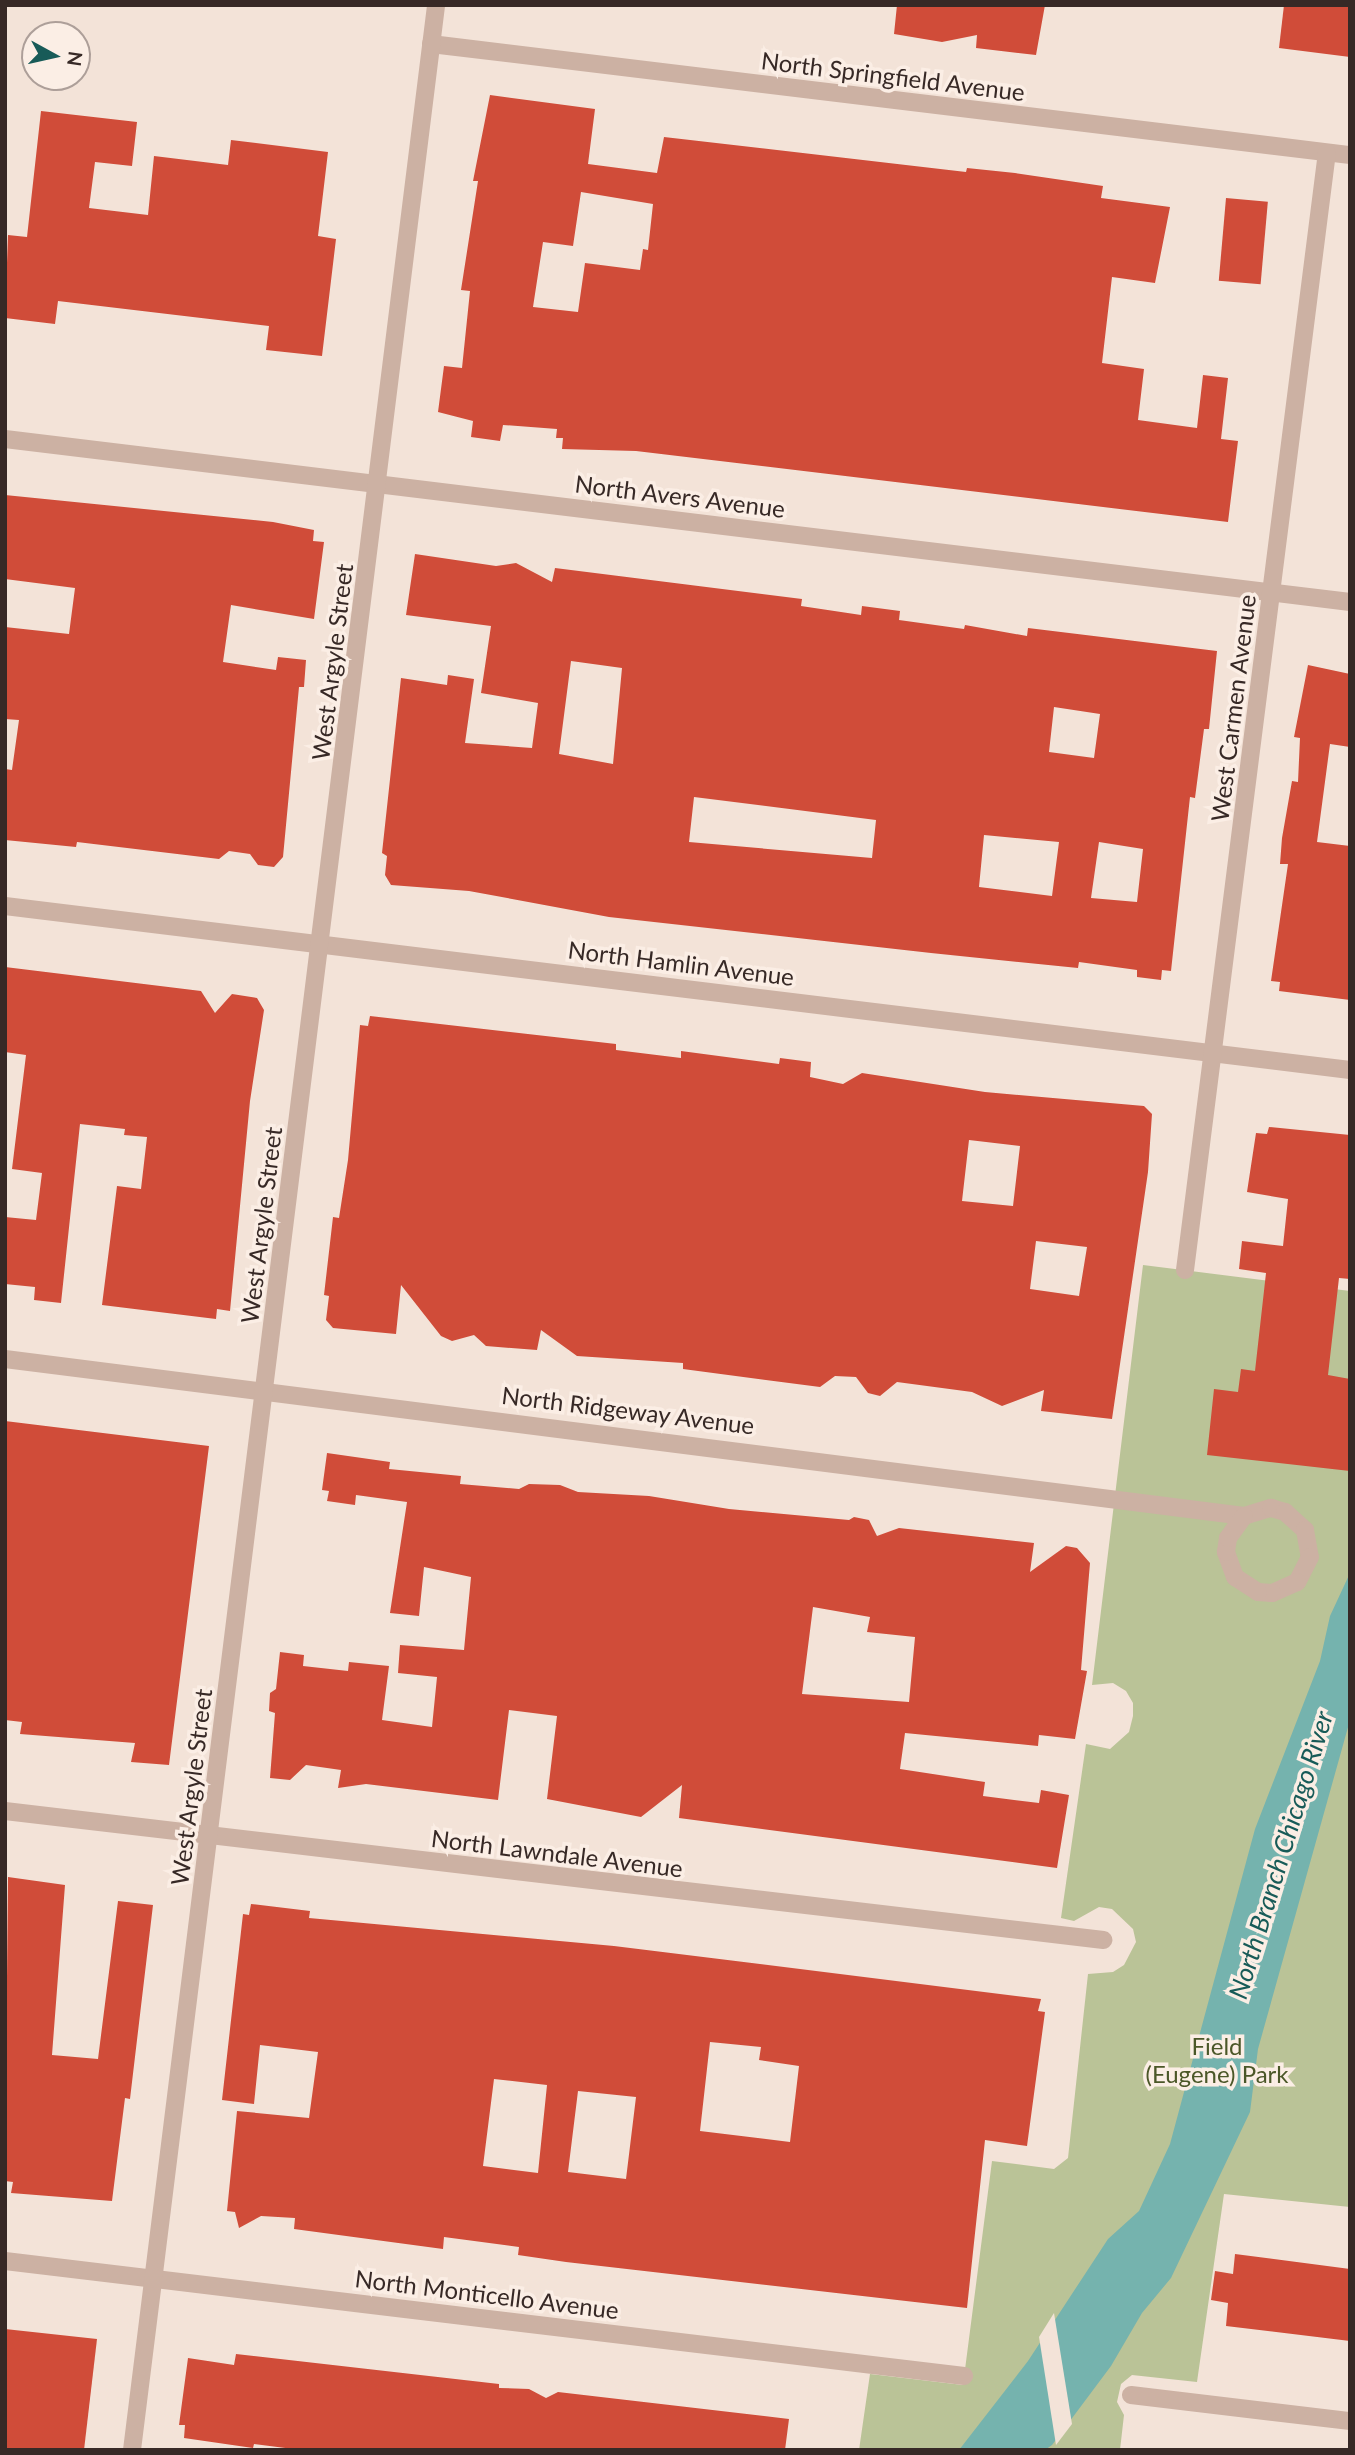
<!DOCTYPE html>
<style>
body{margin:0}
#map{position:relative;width:1355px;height:2455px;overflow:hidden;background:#f3e3d8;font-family:Lato,sans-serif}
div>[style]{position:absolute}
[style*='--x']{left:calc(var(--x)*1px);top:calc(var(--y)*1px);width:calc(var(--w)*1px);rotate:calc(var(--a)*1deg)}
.green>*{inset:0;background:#bac397}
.water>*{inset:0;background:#75b3ae}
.pier>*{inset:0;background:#f3e3d8}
.building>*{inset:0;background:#d04c39;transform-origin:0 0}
.minor>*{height:18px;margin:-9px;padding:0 9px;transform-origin:9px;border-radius:9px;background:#ccb1a3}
span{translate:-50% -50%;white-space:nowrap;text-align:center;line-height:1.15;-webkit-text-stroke:7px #fbeee5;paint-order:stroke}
.street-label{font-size:24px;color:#372926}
.park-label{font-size:24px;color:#4b5728}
.water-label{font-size:26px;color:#185b58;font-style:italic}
.frame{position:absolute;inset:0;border:7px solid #372926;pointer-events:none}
.north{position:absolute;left:21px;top:21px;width:70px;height:70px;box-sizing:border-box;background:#fbeee5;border:2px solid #ad9f99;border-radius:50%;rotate:98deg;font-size:19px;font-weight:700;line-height:28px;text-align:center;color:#372926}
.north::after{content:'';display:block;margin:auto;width:24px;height:32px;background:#185b58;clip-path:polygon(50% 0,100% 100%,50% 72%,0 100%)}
</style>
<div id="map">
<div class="green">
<div style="clip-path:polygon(1143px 1265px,1350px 1291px,1350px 2207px,1224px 2194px,1197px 2382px,1132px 2375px,1121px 2384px,1117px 2402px,1124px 2415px,1120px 2450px,859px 2450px,870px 2374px,963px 2385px,992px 2161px,1054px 2169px,1068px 2158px,1088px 1974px,1113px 1972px,1124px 1965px,1136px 1942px,1133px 1929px,1112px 1909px,1099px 1907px,1074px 1921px,1061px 1918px,1086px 1744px,1110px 1749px,1129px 1732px,1133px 1716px,1133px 1703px,1126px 1691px,1113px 1683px,1092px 1685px)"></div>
</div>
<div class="water">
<div style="clip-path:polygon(1350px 1573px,1350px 1720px,1258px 2049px,1250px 2112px,1171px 2278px,1142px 2313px,1111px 2366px,1052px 2445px,1045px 2450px,959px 2450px,1028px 2361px,1108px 2239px,1139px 2211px,1170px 2144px,1255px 1829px,1320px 1661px,1330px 1616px)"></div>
</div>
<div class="pier">
<div style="clip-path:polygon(1054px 2313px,1072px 2424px,1056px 2445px,1039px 2337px)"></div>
</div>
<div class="building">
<div style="clip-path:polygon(897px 5px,1045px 5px,1036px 55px,976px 48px,977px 35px,942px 42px,894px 34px)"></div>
<div style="clip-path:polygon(1284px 5px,1350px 5px,1350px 57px,1279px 48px)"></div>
<div style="clip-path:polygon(evenodd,490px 95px,595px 109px,588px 164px,657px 173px,664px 137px,966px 172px,967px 168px,1015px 173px,1103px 186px,1101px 198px,1170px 207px,1155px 283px,1112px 277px,1102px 363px,1144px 369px,1138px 420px,1197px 428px,1203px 375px,1228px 378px,1221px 439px,1238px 441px,1228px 522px,636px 451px,562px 449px,563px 438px,556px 438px,557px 429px,503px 425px,500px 441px,471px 437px,473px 421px,438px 412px,444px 366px,462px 368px,470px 291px,461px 290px,478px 181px,473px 181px,490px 95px,581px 192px,653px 204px,648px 250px,643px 249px,640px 270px,585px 263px,578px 312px,533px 307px,543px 242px,573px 246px,581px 192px)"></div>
<div style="clip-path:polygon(41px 111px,137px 122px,132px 166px,95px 162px,89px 208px,148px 215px,154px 156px,228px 165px,231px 140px,328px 152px,318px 236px,336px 239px,322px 356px,266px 350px,269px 326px,58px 301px,55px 324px,5px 318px,8px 235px,27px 237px)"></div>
<div style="left:1226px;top:198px;width:42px;height:83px;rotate:5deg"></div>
<div style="clip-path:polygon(5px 495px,273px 522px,314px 530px,313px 541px,324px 542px,314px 619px,231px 605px,223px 662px,276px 670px,278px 657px,306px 660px,304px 687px,299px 687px,283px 857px,274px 867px,258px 865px,250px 854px,229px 851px,219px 859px,77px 842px,76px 847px,5px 840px,5px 769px,12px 770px,19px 720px,5px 719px,5px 627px,69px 634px,75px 588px,5px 579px)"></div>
<div style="clip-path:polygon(evenodd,415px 554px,496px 566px,516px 563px,552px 582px,555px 568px,802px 599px,801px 606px,861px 615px,862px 606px,900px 611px,899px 620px,964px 629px,965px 625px,1027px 636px,1028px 628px,1217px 651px,1209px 729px,1204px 729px,1195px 798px,1190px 797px,1171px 971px,1162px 970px,1161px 980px,1137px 977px,1137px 970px,1079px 962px,1078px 968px,931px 953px,609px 917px,469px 891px,391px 885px,385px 875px,387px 856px,382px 853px,401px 678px,447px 685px,448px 675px,474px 679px,465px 743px,532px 748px,538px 703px,481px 693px,491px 626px,406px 615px,415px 554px,571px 661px,622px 668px,613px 764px,559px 754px,571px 661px,415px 554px,1054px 707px,1100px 714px,1094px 758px,1049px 752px,1054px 707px,415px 554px,694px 797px,876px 820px,872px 858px,689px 842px,694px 797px,415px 554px,984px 835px,1059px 842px,1052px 896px,979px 887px,984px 835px,415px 554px,1099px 842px,1143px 849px,1137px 902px,1091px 898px,1099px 842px)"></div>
<div style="clip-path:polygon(1308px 665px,1350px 674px,1350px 747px,1330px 744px,1317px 842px,1350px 846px,1350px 1000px,1279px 991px,1280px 982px,1271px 981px,1288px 864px,1280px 864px,1282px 838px,1292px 781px,1298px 782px,1300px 738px,1294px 737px)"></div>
<div style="clip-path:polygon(5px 967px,201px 991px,215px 1013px,232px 994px,257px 998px,264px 1010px,250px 1101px,230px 1311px,217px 1309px,216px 1319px,102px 1305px,117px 1186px,141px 1189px,147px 1137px,124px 1135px,125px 1129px,80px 1124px,61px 1303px,34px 1300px,35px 1287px,5px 1284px,5px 1217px,36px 1220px,42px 1173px,12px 1169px,26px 1055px,5px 1052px)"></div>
<div style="clip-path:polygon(evenodd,370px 1016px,616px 1044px,616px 1050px,681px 1058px,681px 1051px,779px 1064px,780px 1058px,811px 1062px,810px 1077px,843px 1084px,862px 1073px,985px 1092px,1144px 1106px,1152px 1114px,1148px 1172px,1112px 1419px,1041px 1411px,1044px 1390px,1002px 1406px,972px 1392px,897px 1382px,880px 1396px,868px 1393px,856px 1377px,835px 1376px,820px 1387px,683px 1369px,683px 1363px,577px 1356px,541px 1330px,537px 1350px,486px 1346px,474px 1335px,452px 1341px,441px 1336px,401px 1285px,396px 1334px,333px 1328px,326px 1320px,329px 1296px,324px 1295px,333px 1217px,339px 1218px,348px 1160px,360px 1025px,368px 1026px,370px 1016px,969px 1140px,1020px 1146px,1013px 1206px,962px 1201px,969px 1140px,370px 1016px,1036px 1241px,1087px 1247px,1079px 1296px,1030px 1289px,1036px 1241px)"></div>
<div style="clip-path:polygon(1269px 1127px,1350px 1135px,1350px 1279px,1339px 1278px,1328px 1375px,1350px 1379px,1350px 1471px,1207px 1455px,1214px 1389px,1238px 1392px,1241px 1369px,1255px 1371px,1266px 1273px,1239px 1269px,1242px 1241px,1283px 1246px,1288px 1199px,1247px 1192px,1256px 1133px,1267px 1134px)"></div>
<div style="clip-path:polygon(5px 1421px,209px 1446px,169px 1765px,131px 1762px,135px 1743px,20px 1734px,22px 1722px,5px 1720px)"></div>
<div style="clip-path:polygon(evenodd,327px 1453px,390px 1462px,389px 1469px,461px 1476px,460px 1484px,519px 1489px,529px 1484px,560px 1485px,578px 1492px,649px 1496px,729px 1509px,849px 1520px,854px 1517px,869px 1520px,877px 1536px,899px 1528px,1034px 1543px,1030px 1572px,1066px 1546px,1077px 1548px,1090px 1563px,1081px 1670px,1087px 1671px,1075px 1739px,1039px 1735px,1038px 1746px,905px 1733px,900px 1769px,985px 1782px,983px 1796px,1039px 1803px,1041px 1790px,1069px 1795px,1057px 1868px,679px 1818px,682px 1785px,641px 1817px,547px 1799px,557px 1716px,509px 1710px,498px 1800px,366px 1784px,338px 1788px,341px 1770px,306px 1765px,290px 1780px,270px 1778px,275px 1713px,269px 1711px,270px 1693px,276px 1689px,280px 1652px,304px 1655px,303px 1666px,348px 1671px,349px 1662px,389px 1666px,382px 1720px,432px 1727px,437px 1677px,398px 1673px,400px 1645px,464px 1650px,471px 1577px,424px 1567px,419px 1616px,390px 1613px,407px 1502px,356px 1495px,355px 1505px,327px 1501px,329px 1491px,322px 1490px,327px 1453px,813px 1607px,870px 1617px,867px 1632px,915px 1637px,909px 1702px,802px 1694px,813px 1607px)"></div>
<div style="clip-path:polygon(8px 1877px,65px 1885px,52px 2055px,98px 2059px,118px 1901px,153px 1905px,130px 2099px,125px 2098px,112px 2201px,11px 2193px,13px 2182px,5px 2181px)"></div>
<div style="clip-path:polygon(evenodd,251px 1904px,310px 1911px,309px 1918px,614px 1946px,1041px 1999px,1038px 2011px,1045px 2012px,1027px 2146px,985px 2140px,967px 2308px,566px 2262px,518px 2255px,519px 2247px,444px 2237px,443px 2249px,294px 2229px,295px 2218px,261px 2216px,239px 2228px,235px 2212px,227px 2211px,237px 2111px,309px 2118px,318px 2052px,260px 2045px,254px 2104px,222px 2100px,243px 1914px,249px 1915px,251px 1904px,710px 2042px,761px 2047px,759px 2060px,799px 2066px,790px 2142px,700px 2131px,710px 2042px,251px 1904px,494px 2079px,547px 2085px,538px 2173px,483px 2166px,494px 2079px,251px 1904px,578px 2091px,636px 2097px,626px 2179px,568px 2172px,578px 2091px)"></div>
<div style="clip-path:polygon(1235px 2254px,1350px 2269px,1350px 2341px,1226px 2326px,1228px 2303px,1211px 2300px,1215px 2271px,1233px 2274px)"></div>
<div style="clip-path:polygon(5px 2329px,97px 2339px,84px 2450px,5px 2450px)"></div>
<div style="clip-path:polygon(236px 2354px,499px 2384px,499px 2388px,529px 2389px,546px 2398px,558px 2392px,789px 2419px,785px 2450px,301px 2450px,254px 2444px,253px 2448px,184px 2438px,185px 2425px,179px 2425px,188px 2358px,234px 2365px)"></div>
</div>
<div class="minor">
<div style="--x:431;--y:44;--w:926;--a:6.89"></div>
<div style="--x:5;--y:439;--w:1355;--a:6.91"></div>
<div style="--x:5;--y:906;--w:1355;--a:6.95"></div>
<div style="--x:1185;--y:1270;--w:1126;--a:-82.76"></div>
<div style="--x:5;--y:1359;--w:1249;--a:7.22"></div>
<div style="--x:1244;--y:1516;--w:28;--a:-17"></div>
<div style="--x:1271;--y:1508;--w:15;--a:16"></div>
<div style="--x:1285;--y:1512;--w:27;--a:42"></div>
<div style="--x:1305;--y:1530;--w:27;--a:80"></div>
<div style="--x:1310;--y:1557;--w:28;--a:117"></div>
<div style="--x:1297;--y:1582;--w:27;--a:156"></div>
<div style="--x:1272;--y:1593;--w:14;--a:-176"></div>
<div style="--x:1258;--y:1592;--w:27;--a:-147"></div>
<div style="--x:1235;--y:1577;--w:27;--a:-110"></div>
<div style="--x:1226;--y:1552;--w:14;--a:-82"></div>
<div style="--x:1228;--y:1538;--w:27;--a:-54"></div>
<div style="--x:5;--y:1811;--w:1106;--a:6.7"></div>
<div style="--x:5;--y:2261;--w:966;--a:6.84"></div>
<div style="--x:1131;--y:2395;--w:221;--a:6.8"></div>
<div style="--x:132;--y:2450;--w:2464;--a:-82.91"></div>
</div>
<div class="street-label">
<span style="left:893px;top:76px;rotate:7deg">North Springfield Avenue</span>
<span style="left:680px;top:496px;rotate:7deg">North Avers Avenue</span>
<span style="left:332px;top:662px;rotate:-83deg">West Argyle Street</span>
<span style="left:1233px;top:708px;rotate:-83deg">West Carmen Avenue</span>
<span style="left:681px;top:963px;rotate:7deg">North Hamlin Avenue</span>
<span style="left:261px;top:1225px;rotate:-83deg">West Argyle Street</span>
<span style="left:628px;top:1410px;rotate:7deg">North Ridgeway Avenue</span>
<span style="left:191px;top:1787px;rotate:-83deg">West Argyle Street</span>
<span style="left:557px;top:1853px;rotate:7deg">North Lawndale Avenue</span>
<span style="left:487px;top:2294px;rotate:7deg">North Monticello Avenue</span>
</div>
<div class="park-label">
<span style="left:1217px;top:2060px">Field<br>(Eugene) Park</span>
</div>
<div class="water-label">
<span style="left:1281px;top:1855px;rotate:-73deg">North Branch Chicago River</span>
</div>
<div class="frame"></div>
<div class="north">N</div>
</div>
